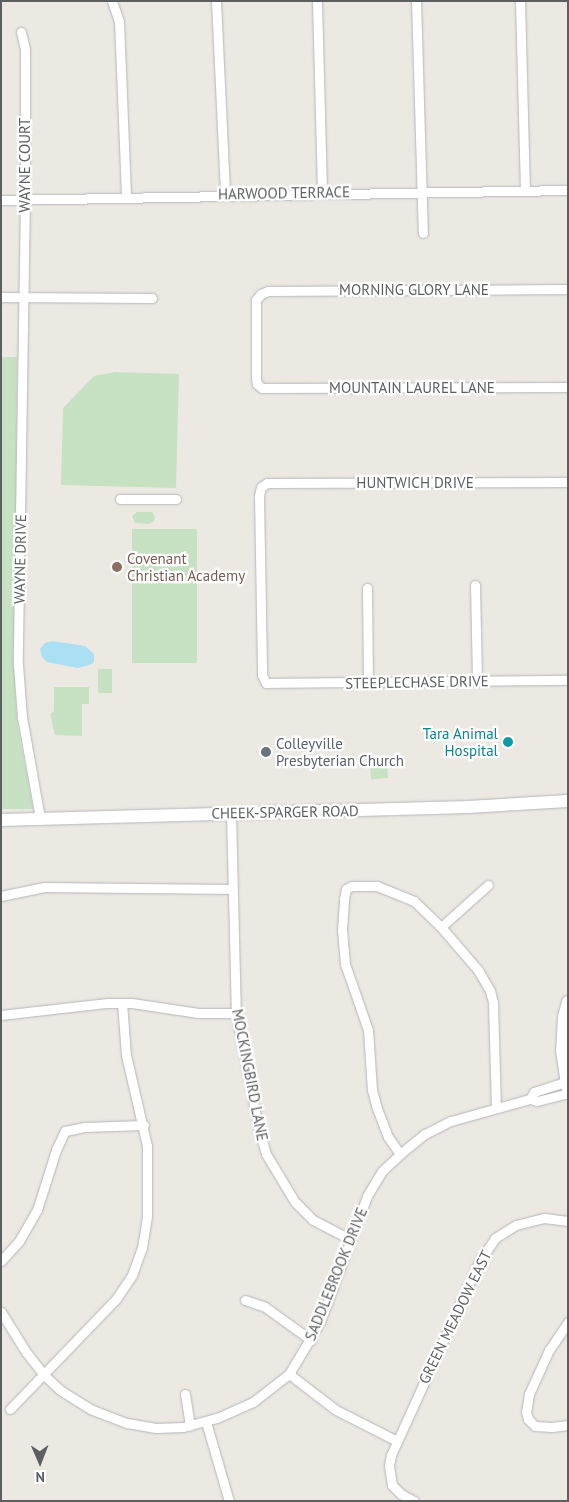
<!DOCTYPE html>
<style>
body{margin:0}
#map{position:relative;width:569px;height:1502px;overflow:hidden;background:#ece9e3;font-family:"PT Sans",sans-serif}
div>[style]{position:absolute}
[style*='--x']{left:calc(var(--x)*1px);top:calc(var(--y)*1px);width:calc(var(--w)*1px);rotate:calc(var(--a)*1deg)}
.green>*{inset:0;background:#c7e1c3;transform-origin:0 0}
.water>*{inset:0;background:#abdff4}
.roads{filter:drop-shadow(0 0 1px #b4b6b9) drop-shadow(0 0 1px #b4b6b9)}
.street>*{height:9px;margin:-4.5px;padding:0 4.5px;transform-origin:4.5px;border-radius:4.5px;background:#fff}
.secondary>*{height:12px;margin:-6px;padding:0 6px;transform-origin:6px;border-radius:6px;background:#fff}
.dots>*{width:14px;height:14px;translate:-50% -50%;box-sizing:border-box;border:2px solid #fff;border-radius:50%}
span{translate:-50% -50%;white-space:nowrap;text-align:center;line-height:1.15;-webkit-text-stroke:4.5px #fff;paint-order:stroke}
.street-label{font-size:15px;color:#5c5f62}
.education-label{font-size:15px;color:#785e54}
.left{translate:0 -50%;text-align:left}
.culture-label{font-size:15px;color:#0d838f}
.right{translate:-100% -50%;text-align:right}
.worship-label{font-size:15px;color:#5b616d}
.frame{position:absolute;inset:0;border:2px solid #5c5f62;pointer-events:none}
.north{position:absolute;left:15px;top:1437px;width:50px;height:50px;-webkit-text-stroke:4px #fff;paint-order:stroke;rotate:179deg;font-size:14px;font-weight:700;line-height:20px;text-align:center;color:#5c5f62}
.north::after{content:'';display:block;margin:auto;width:18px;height:22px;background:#5c5f62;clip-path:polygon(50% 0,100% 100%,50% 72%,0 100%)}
</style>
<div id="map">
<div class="green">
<div style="clip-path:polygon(1px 357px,17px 357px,15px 693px,17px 722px,33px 809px,1px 809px)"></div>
<div style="clip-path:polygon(115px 372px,179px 374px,176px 488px,61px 485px,63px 408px,94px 376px)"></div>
<div style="clip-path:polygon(137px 512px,152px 512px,155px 516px,154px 521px,149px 524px,135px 523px,132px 516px)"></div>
<div style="left:132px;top:529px;width:65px;height:134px"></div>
<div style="left:98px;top:669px;width:14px;height:24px"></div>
<div style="clip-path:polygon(54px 687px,89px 687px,89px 704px,82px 704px,82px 736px,55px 735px,50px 714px,54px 711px)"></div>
<div style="left:387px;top:764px;width:14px;height:17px;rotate:86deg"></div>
</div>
<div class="water">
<div style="clip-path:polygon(52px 641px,85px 646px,94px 654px,94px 661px,92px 664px,78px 668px,47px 662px,42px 657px,40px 649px,45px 643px)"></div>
</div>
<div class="roads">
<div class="street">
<div style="--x:112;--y:1;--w:21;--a:71"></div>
<div style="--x:119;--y:21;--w:176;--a:87.7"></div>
<div style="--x:216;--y:1;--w:193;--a:87.3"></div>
<div style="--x:317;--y:1;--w:191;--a:88.5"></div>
<div style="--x:416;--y:1;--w:232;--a:88.3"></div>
<div style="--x:520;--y:1;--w:190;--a:88.5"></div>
<div style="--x:21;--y:32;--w:18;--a:77"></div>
<div style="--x:25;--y:50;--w:149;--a:90"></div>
<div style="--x:25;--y:199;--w:466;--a:90.9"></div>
<div style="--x:18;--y:665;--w:52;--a:85.6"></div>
<div style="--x:22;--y:717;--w:103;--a:79.9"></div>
<div style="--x:1;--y:200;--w:567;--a:-1.01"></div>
<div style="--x:568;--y:289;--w:300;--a:179.6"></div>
<div style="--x:268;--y:291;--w:8;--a:157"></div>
<div style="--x:261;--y:294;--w:8;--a:130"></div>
<div style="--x:256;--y:300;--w:78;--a:90"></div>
<div style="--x:256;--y:378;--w:6;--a:81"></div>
<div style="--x:257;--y:384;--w:6;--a:39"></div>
<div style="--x:262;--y:388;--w:306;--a:-0.2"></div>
<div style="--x:1;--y:297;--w:151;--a:0.4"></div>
<div style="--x:568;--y:482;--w:301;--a:179.8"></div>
<div style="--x:267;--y:483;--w:7;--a:146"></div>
<div style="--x:261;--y:487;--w:9;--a:103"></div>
<div style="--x:259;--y:496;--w:179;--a:89"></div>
<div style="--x:262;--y:675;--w:9;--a:63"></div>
<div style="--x:266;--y:683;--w:302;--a:-0.6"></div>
<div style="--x:120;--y:499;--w:56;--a:0"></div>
<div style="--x:475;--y:585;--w:97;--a:88.8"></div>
<div style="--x:367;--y:588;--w:95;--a:89.4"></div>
<div style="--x:231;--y:813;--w:200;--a:88.6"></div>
<div style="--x:236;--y:1013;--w:115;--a:79"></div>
<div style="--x:258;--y:1126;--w:29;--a:74"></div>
<div style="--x:266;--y:1154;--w:56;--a:58.9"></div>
<div style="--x:295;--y:1202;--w:25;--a:45"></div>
<div style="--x:313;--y:1220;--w:42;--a:27.2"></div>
<div style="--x:1;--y:896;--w:44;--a:-11.8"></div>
<div style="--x:44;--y:887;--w:188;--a:0.6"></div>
<div style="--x:441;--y:927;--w:63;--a:-41.8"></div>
<div style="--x:1;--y:1015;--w:107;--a:-6.5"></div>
<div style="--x:107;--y:1003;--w:25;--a:0"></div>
<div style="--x:132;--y:1003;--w:67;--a:8.6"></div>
<div style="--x:198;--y:1013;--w:38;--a:0"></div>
<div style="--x:530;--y:1099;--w:8;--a:-60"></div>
<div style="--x:534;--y:1092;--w:36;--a:-18"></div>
<div style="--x:400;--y:1154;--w:21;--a:-125"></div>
<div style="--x:388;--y:1137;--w:34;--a:-111"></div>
<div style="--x:376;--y:1105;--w:16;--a:-105"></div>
<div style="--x:372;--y:1090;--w:60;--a:-93.8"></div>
<div style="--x:368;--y:1030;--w:70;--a:-109.2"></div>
<div style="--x:345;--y:964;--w:34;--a:-95"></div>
<div style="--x:342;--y:930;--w:31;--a:-86"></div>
<div style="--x:344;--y:899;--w:10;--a:-79"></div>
<div style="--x:346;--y:889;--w:7;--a:-27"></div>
<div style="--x:352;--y:886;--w:25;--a:0"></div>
<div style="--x:377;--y:886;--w:40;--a:22"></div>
<div style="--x:414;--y:901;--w:37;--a:44"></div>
<div style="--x:441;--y:927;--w:57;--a:49.3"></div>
<div style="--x:478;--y:970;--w:24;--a:60"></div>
<div style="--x:490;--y:991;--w:11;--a:75"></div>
<div style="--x:493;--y:1002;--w:105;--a:88.4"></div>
<div style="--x:1;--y:1261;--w:27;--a:-48"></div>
<div style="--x:19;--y:1241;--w:36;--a:-60"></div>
<div style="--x:37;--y:1210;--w:63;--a:-72.4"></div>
<div style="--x:56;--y:1150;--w:21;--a:-65"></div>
<div style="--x:65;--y:1131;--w:19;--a:-12"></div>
<div style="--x:84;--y:1127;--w:60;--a:-1.9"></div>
<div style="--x:245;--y:1300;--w:21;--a:19"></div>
<div style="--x:265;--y:1307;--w:57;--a:35.7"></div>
<div style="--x:1;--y:1312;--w:47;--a:58"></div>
<div style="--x:26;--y:1352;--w:29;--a:52"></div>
<div style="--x:44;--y:1375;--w:22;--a:43"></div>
<div style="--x:60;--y:1390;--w:36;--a:32"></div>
<div style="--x:90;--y:1409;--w:40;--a:21"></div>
<div style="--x:127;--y:1423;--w:29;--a:10"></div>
<div style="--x:156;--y:1428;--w:27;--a:-2"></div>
<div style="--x:183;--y:1427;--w:35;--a:-15"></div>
<div style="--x:217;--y:1418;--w:39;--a:-24"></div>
<div style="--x:253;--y:1402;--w:46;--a:-37.9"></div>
<div style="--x:289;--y:1374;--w:61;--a:-59.2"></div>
<div style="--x:320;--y:1322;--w:134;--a:-69.5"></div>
<div style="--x:367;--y:1196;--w:29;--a:-59"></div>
<div style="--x:382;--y:1171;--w:25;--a:-43"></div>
<div style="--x:400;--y:1154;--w:32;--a:-39"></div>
<div style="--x:425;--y:1134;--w:29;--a:-27"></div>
<div style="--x:451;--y:1121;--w:82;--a:-15.6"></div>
<div style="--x:530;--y:1099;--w:7;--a:16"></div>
<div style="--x:537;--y:1101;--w:32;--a:-14"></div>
<div style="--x:568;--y:1322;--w:34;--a:124"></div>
<div style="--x:549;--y:1350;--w:48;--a:114.4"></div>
<div style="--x:529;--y:1394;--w:18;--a:99"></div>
<div style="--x:526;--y:1412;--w:7;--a:74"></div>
<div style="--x:528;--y:1419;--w:10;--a:45"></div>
<div style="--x:535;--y:1426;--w:17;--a:3"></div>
<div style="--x:552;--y:1427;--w:16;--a:-7"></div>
<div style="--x:289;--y:1374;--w:59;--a:37.5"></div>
<div style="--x:336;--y:1410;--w:68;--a:26.9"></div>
<div style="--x:185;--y:1394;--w:32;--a:81"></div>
<div style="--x:10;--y:1409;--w:153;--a:-46.1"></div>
<div style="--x:116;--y:1299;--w:29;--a:-56"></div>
<div style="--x:132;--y:1275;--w:29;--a:-70"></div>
<div style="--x:142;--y:1248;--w:33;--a:-81"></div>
<div style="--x:147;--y:1215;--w:69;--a:-90"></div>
<div style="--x:147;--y:1146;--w:93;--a:-103"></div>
<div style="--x:126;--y:1055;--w:52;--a:-94.4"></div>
<div style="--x:206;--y:1422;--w:82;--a:73.8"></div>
<div style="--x:414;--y:1501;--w:15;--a:-152"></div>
<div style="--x:401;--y:1494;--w:13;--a:-135"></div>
<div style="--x:392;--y:1485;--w:19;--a:-99"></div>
<div style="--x:389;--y:1466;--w:11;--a:-80"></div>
<div style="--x:391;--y:1455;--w:212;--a:-65.5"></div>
<div style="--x:479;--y:1262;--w:29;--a:-56"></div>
<div style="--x:495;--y:1238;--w:25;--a:-32"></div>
<div style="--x:516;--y:1225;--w:29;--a:-14"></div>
<div style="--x:544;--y:1218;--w:24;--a:7"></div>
</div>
<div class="secondary">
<div style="--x:1;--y:820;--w:467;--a:-1.6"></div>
<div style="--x:468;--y:807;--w:100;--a:-3.4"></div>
<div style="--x:568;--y:1002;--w:16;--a:105"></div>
<div style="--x:564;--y:1017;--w:33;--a:93"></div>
<div style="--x:562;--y:1050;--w:40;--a:81.5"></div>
</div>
</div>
<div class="dots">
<div style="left:117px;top:567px;background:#8d6e63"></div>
<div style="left:508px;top:742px;background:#0f9aa8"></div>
<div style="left:266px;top:752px;background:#6b7280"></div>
</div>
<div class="street-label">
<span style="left:25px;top:165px;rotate:-90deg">WAYNE COURT</span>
<span style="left:284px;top:193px;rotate:-1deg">HARWOOD TERRACE</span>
<span style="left:414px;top:290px">MORNING GLORY LANE</span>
<span style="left:412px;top:388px">MOUNTAIN LAUREL LANE</span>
<span style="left:415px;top:483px">HUNTWICH DRIVE</span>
<span style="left:20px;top:559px;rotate:-89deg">WAYNE DRIVE</span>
<span style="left:417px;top:682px;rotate:-1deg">STEEPLECHASE DRIVE</span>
<span style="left:285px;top:812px;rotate:-1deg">CHEEK-SPARGER ROAD</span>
<span style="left:250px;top:1075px;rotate:79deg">MOCKINGBIRD LANE</span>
<span style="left:336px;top:1274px;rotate:-68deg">SADDLEBROOK DRIVE</span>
<span style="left:455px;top:1317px;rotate:-64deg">GREEN MEADOW EAST</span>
</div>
<div class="education-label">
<span class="left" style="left:127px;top:567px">Covenant<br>Christian Academy</span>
</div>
<div class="culture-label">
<span class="right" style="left:498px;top:742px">Tara Animal<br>Hospital</span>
</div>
<div class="worship-label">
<span class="left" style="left:276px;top:752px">Colleyville<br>Presbyterian Church</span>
</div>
<div class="frame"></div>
<div class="north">N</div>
</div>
